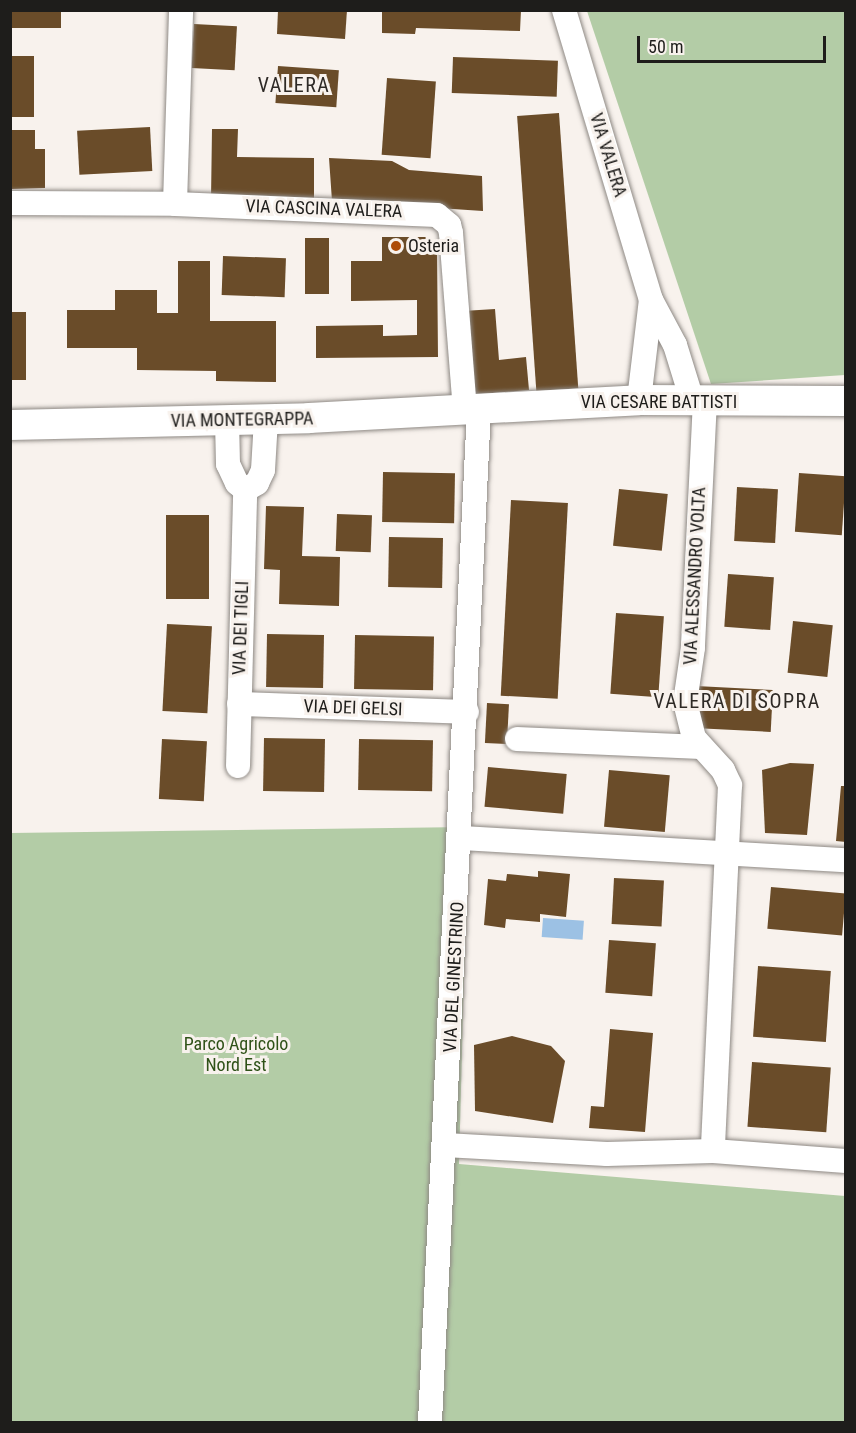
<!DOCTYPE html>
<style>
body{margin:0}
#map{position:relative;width:856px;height:1433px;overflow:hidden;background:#f8f2ed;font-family:"Roboto Condensed",sans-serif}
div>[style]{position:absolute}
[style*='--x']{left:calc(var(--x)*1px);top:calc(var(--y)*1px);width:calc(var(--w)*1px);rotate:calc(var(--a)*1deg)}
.green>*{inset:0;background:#b3cca6}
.water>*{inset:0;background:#9cc1e4;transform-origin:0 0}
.building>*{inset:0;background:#6a4c29;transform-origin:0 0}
.roads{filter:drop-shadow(0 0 2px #8e8984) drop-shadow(0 0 2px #8e8984)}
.minor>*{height:24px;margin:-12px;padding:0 12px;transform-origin:12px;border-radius:12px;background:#fff}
.tertiary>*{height:30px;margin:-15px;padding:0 15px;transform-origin:15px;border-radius:15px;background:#fff}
.dots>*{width:16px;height:16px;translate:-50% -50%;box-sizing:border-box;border:3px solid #f8f2ed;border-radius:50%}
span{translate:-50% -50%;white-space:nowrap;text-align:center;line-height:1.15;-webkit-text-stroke:6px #f8f2ed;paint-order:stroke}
.street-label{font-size:18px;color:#1e1d1b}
.poi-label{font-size:18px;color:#1e1d1b}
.left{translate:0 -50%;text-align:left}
.park-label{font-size:18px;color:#2e5117}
.neighbourhood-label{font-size:20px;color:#2e2a26;letter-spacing:1.5px}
.frame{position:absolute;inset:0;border:12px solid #1e1d1b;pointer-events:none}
.scale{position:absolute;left:637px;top:36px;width:189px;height:27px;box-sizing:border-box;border:3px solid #1e1d1b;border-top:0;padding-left:8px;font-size:18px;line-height:21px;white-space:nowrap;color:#1e1d1b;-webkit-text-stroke:4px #f8f2ed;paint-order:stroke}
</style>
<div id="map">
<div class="green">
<div style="clip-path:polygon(587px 11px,845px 11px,845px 375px,711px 384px)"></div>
<div style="clip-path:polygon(468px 827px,459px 1164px,845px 1196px,845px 1422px,11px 1422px,10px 833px)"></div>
</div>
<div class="water">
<div style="left:543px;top:918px;width:41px;height:19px;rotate:4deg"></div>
</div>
<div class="building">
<div style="left:10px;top:10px;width:51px;height:18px"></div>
<div style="clip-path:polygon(278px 10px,347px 10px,345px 39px,277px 34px)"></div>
<div style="clip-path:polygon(382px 10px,521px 10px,520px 31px,416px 28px,415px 34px,382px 33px)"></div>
<div style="left:194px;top:24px;width:43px;height:44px;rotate:3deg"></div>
<div style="left:10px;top:56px;width:24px;height:61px"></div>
<div style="left:453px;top:57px;width:105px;height:36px;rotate:2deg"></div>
<div style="left:278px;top:66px;width:61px;height:37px;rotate:4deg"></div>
<div style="left:387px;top:78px;width:49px;height:77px;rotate:4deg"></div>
<div style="left:559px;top:113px;width:276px;height:42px;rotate:86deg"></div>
<div style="left:150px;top:127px;width:44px;height:73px;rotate:87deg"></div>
<div style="clip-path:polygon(212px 129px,238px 129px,237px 157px,314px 158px,314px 200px,211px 199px)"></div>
<div style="clip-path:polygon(11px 130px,35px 130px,35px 149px,45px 149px,45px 188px,12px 189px)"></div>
<div style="clip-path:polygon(329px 158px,392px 161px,409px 170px,482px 176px,483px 211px,332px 201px)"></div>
<div style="clip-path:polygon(382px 237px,428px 237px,428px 246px,437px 246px,438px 357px,316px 358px,316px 326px,383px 325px,383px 336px,417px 335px,417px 300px,351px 301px,351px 261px,382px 261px)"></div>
<div style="left:305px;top:238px;width:24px;height:56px"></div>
<div style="left:223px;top:256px;width:63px;height:39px;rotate:2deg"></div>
<div style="clip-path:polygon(178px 261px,210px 261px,210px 321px,276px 321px,276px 382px,216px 381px,216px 371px,137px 370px,137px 348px,67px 348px,67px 310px,115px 310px,115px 290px,157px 290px,157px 313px,178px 313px)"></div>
<div style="clip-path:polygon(495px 309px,499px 360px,526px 357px,529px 390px,470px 395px,463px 311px)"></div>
<div style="left:10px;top:312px;width:16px;height:68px"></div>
<div style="left:383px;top:472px;width:72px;height:50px;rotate:1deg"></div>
<div style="left:799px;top:473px;width:47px;height:59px;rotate:4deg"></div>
<div style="left:737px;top:487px;width:41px;height:54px;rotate:3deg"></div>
<div style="left:619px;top:489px;width:49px;height:57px;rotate:6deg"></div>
<div style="left:511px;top:500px;width:57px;height:196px;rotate:3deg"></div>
<div style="clip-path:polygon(266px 506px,304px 507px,302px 556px,340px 557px,339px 606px,279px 604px,280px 570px,264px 569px)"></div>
<div style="left:337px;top:514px;width:35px;height:37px;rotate:2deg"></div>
<div style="left:166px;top:515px;width:43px;height:84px"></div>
<div style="left:389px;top:537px;width:54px;height:50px;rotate:1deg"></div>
<div style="left:728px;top:574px;width:46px;height:53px;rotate:4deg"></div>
<div style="left:616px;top:613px;width:48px;height:81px;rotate:4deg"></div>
<div style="left:793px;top:621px;width:40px;height:52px;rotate:6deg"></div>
<div style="left:167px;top:624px;width:45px;height:87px;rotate:3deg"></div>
<div style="left:267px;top:634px;width:57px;height:53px;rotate:1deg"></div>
<div style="left:355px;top:635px;width:79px;height:54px;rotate:1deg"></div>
<div style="left:696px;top:686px;width:77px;height:42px;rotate:3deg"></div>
<div style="left:487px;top:703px;width:22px;height:40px;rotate:3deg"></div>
<div style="left:264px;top:738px;width:61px;height:53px;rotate:1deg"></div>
<div style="left:162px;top:739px;width:45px;height:60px;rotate:3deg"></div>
<div style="left:359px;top:739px;width:74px;height:51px;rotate:1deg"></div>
<div style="clip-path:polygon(790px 763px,814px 764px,807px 835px,765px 833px,762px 770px)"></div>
<div style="left:488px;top:767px;width:79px;height:40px;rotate:5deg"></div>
<div style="left:609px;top:770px;width:61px;height:57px;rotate:5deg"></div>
<div style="clip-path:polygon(841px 786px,846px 786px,846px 842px,836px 841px)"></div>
<div style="clip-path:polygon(538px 871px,570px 874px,566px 917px,540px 914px,540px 922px,506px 919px,505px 928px,484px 925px,488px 879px,506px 881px,507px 874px,538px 877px)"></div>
<div style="left:614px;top:878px;width:50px;height:46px;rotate:3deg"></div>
<div style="left:771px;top:887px;width:75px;height:42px;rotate:5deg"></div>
<div style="left:609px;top:940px;width:47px;height:53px;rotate:4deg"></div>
<div style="left:758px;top:966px;width:73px;height:71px;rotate:4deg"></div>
<div style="clip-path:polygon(610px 1029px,653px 1033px,645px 1132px,589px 1128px,591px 1106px,604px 1107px)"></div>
<div style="clip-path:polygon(512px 1036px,551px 1046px,565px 1061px,553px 1123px,475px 1111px,474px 1045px)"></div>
<div style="left:752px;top:1062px;width:79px;height:65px;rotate:4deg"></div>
</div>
<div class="roads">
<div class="minor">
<div style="--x:564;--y:10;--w:303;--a:73.3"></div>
<div style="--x:651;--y:300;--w:51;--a:61.9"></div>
<div style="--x:675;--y:345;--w:58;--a:72.8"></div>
<div style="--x:10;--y:203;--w:165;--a:0.3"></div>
<div style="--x:175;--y:204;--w:262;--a:2.4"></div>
<div style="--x:437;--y:215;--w:16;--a:40"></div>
<div style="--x:449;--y:225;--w:8;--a:76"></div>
<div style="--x:451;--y:233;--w:177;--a:85.5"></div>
<div style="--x:175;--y:204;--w:194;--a:-88.2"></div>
<div style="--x:639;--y:400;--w:101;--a:-83.2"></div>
<div style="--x:705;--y:400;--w:248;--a:92.8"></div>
<div style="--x:693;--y:648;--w:55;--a:98.4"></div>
<div style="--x:685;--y:702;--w:37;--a:76"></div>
<div style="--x:694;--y:738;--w:43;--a:47.8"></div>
<div style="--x:723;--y:770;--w:17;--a:65"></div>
<div style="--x:730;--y:785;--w:366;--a:92.7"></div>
<div style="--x:227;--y:420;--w:44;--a:88.7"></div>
<div style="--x:228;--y:464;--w:21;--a:65"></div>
<div style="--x:237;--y:483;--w:11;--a:41"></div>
<div style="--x:245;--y:490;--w:14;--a:-30"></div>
<div style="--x:257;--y:483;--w:14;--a:-65"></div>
<div style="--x:263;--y:470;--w:50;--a:-86.6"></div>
<div style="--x:239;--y:704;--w:228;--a:2"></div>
<div style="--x:517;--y:739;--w:184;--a:2.5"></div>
<div style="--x:238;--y:766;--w:276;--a:-88.5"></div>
<div style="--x:461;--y:838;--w:386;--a:3.3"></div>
<div style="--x:445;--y:1145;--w:162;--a:3.2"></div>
<div style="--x:607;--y:1154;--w:106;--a:-1.6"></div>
<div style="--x:713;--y:1151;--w:133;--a:4.3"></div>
<div style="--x:430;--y:1422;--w:1015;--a:-87.23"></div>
</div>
<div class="tertiary">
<div style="--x:10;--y:425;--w:299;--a:-1.3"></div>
<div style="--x:309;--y:418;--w:330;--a:-3.1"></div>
<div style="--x:639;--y:400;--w:207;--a:0.3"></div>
</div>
</div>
<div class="dots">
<div style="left:396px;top:246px;background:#ad4c09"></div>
</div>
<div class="street-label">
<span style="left:608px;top:155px;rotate:73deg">VIA VALERA</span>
<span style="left:324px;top:209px;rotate:2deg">VIA CASCINA VALERA</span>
<span style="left:659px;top:402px">VIA CESARE BATTISTI</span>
<span style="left:242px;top:420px;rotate:-1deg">VIA MONTEGRAPPA</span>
<span style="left:695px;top:576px;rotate:-87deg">VIA ALESSANDRO VOLTA</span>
<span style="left:241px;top:628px;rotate:-88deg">VIA DEI TIGLI</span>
<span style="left:353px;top:708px;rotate:2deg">VIA DEI GELSI</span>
<span style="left:454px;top:977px;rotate:-87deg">VIA DEL GINESTRINO</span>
</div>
<div class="poi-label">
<span class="left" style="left:408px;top:246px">Osteria</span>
</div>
<div class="park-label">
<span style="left:236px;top:1055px">Parco Agricolo<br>Nord Est</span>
</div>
<div class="neighbourhood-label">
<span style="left:294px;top:85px">VALERA</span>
<span style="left:737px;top:701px">VALERA DI SOPRA</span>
</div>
<div class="frame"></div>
<div class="scale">50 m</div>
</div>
